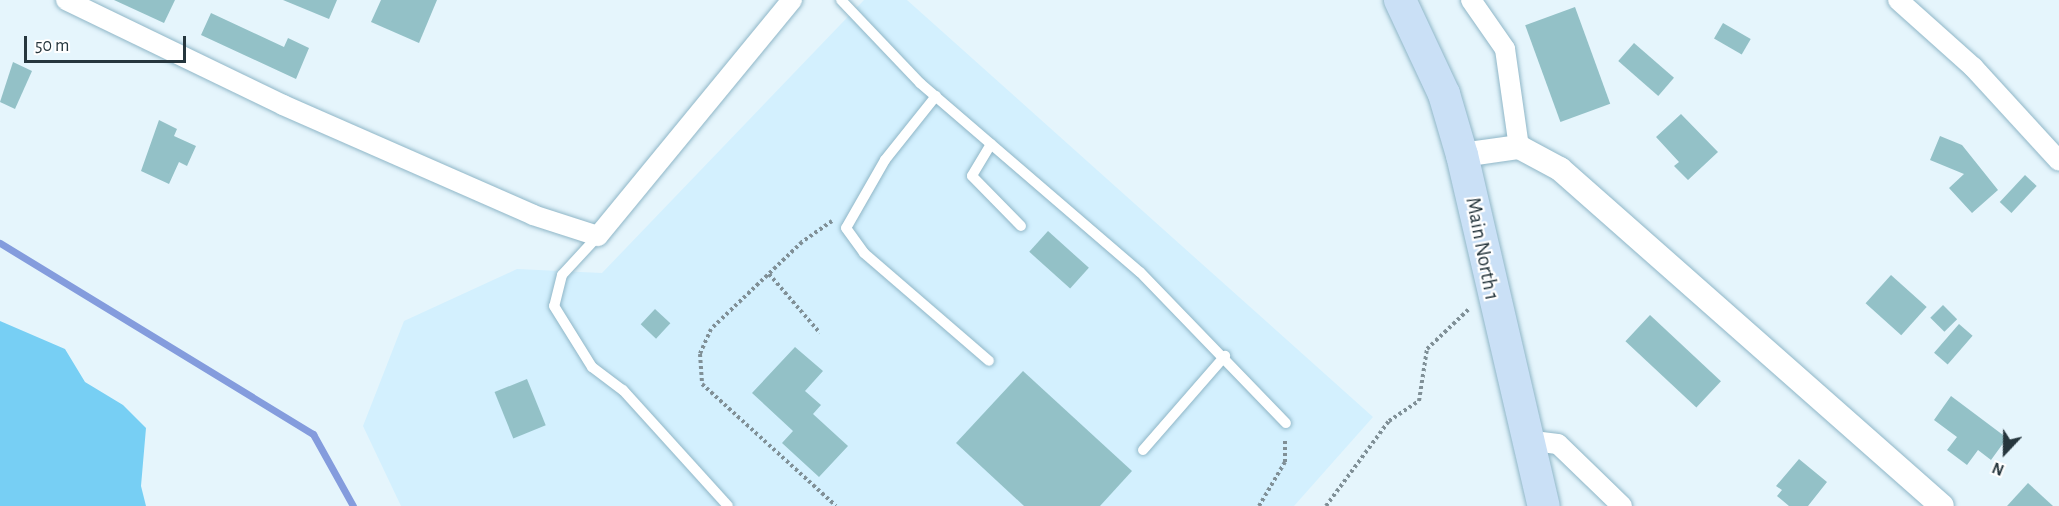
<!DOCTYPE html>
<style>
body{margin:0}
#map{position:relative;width:2059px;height:506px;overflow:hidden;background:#e5f5fc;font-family:"Alegreya Sans",sans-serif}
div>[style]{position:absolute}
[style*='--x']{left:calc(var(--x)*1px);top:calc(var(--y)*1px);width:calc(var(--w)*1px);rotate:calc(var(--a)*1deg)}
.built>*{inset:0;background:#d3f0fe}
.forest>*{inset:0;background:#77cff4}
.stream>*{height:7px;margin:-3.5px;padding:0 3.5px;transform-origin:3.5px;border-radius:3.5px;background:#849cdd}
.building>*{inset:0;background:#93c1c7;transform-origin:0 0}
.path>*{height:4px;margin-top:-2px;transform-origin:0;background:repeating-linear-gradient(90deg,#809097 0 3px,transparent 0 6px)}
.roads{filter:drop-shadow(0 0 2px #8fb6c7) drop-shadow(0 0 2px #8fb6c7)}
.service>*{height:10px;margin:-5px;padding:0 5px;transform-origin:5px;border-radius:5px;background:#fff}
.minor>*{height:20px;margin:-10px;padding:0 10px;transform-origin:10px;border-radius:10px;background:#fff}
.tertiary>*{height:24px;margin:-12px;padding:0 12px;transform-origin:12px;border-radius:12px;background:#fff}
.primary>*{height:32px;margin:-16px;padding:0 16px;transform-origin:16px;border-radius:16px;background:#cae0f6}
span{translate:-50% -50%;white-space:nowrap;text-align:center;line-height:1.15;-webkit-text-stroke:4.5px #fff;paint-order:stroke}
.street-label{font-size:21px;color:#26363d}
.north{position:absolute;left:1975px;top:422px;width:60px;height:60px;-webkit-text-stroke:4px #fff;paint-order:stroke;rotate:202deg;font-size:16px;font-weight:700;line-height:24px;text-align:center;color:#26363d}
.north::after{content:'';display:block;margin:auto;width:21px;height:27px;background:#26363d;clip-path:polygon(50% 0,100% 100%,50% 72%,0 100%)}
.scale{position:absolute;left:24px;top:36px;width:162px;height:27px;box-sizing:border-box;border:3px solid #26363d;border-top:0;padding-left:8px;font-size:18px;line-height:21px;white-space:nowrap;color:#26363d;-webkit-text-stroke:4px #fff;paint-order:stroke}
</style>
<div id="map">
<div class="built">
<div style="clip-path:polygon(864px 0,907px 0,1373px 417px,1294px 506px,401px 506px,363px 426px,404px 321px,517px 269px,602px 273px)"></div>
</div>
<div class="forest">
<div style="clip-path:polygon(0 321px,65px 349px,85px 382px,123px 405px,146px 428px,141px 486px,146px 506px,0 506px)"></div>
</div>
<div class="stream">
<div style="--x:0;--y:243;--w:367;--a:31.4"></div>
<div style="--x:313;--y:434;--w:82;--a:60.9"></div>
</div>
<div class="building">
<div style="clip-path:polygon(114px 0,175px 0,164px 23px)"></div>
<div style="clip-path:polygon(283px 0,337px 0,329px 19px)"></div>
<div style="clip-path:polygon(381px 0,437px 0,419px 43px,371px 22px)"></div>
<div style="left:1575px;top:7px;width:103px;height:53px;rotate:70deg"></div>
<div style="clip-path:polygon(211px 13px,284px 47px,288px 38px,309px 48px,296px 79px,201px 35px)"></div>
<div style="left:1723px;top:23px;width:32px;height:18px;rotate:30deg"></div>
<div style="left:1634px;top:43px;width:53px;height:24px;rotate:41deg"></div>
<div style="clip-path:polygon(13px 62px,32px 71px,15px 109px,0 102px)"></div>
<div style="clip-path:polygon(1681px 114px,1718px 152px,1688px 180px,1674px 166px,1679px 162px,1656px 137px)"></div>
<div style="clip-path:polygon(159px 120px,177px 129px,174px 136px,196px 146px,187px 166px,179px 162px,169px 184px,141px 171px)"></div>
<div style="clip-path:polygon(1940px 136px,1962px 145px,1998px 190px,1972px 213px,1949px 188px,1964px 174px,1930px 160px)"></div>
<div style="left:2025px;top:175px;width:16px;height:37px;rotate:43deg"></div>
<div style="left:1048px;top:231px;width:55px;height:28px;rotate:42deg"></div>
<div style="left:1891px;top:275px;width:48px;height:38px;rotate:42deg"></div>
<div style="left:1943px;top:305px;width:20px;height:18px;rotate:45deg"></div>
<div style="left:655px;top:309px;width:21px;height:21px;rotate:43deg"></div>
<div style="left:1650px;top:315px;width:97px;height:36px;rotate:43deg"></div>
<div style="left:1959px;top:324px;width:18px;height:38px;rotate:41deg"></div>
<div style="clip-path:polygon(795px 347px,823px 371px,805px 391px,821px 405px,813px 414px,848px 446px,819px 477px,782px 443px,793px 431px,752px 393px)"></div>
<div style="clip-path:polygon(1023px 371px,1132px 471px,1100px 506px,1024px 506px,956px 443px)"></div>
<div style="left:527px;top:379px;width:50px;height:35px;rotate:68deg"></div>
<div style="clip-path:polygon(1951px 396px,2007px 438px,1991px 460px,1978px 450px,1967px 465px,1947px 450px,1957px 437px,1934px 420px)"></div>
<div style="clip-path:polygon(1799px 459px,1827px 482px,1808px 506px,1789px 506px,1777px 496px,1782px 490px,1776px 486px)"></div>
<div style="clip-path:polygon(2028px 483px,2053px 506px,2007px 506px)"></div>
</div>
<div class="path">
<div style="--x:832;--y:221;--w:37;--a:145"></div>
<div style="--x:802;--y:242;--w:126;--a:136.3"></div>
<div style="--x:711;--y:329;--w:27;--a:114"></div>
<div style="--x:700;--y:354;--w:30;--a:86"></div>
<div style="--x:702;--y:384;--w:181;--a:42.3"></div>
<div style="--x:769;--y:274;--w:78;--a:49.2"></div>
<div style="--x:1259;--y:506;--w:51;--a:-59.4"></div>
<div style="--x:1285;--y:462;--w:24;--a:-90"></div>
<div style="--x:1326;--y:506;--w:106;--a:-53.5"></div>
<div style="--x:1389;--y:421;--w:36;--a:-34"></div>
<div style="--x:1419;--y:401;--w:53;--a:-81.3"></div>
<div style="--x:1427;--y:349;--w:59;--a:-43.6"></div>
</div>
<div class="roads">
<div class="service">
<div style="--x:841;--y:0;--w:115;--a:46.4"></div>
<div style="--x:920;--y:83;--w:290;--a:40.7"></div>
<div style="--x:1140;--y:272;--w:210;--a:46"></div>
<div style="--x:936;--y:96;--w:82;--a:128.6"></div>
<div style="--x:885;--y:160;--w:78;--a:119.8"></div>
<div style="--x:846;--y:228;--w:31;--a:54"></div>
<div style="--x:864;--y:253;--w:165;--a:40.8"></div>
<div style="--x:991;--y:144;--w:37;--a:121"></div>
<div style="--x:972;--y:176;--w:70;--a:45.6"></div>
<div style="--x:598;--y:236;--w:53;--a:132.7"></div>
<div style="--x:562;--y:275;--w:32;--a:104"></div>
<div style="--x:554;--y:306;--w:72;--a:58.1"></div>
<div style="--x:592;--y:367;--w:39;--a:37"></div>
<div style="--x:623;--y:390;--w:156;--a:47.8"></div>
<div style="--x:1143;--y:450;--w:125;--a:-48.9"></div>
</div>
<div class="minor">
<div style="--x:66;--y:0;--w:241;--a:25.8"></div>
<div style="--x:283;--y:105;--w:273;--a:23.7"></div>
<div style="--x:533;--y:215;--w:68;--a:17.9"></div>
<div style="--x:598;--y:236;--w:306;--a:-50.6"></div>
<div style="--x:1471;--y:0;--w:60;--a:55.2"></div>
<div style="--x:1505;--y:49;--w:99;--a:81.9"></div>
<div style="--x:1898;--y:0;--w:101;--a:41.8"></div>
<div style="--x:1973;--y:67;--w:127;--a:47.5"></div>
<div style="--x:1525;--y:440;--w:33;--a:7"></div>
<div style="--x:1558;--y:444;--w:89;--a:44.1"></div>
</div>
<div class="tertiary">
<div style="--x:1462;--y:155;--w:58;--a:-8"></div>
<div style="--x:1519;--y:147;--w:47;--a:28.2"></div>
<div style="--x:1560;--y:169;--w:509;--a:41.42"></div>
</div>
<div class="primary">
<div style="--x:1400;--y:0;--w:104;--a:64.9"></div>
<div style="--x:1444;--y:94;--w:64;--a:73.6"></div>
<div style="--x:1462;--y:155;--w:360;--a:76.9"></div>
</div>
</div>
<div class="street-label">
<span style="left:1482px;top:249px;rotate:79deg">Main North 1</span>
</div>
<div class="north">N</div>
<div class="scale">50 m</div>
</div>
